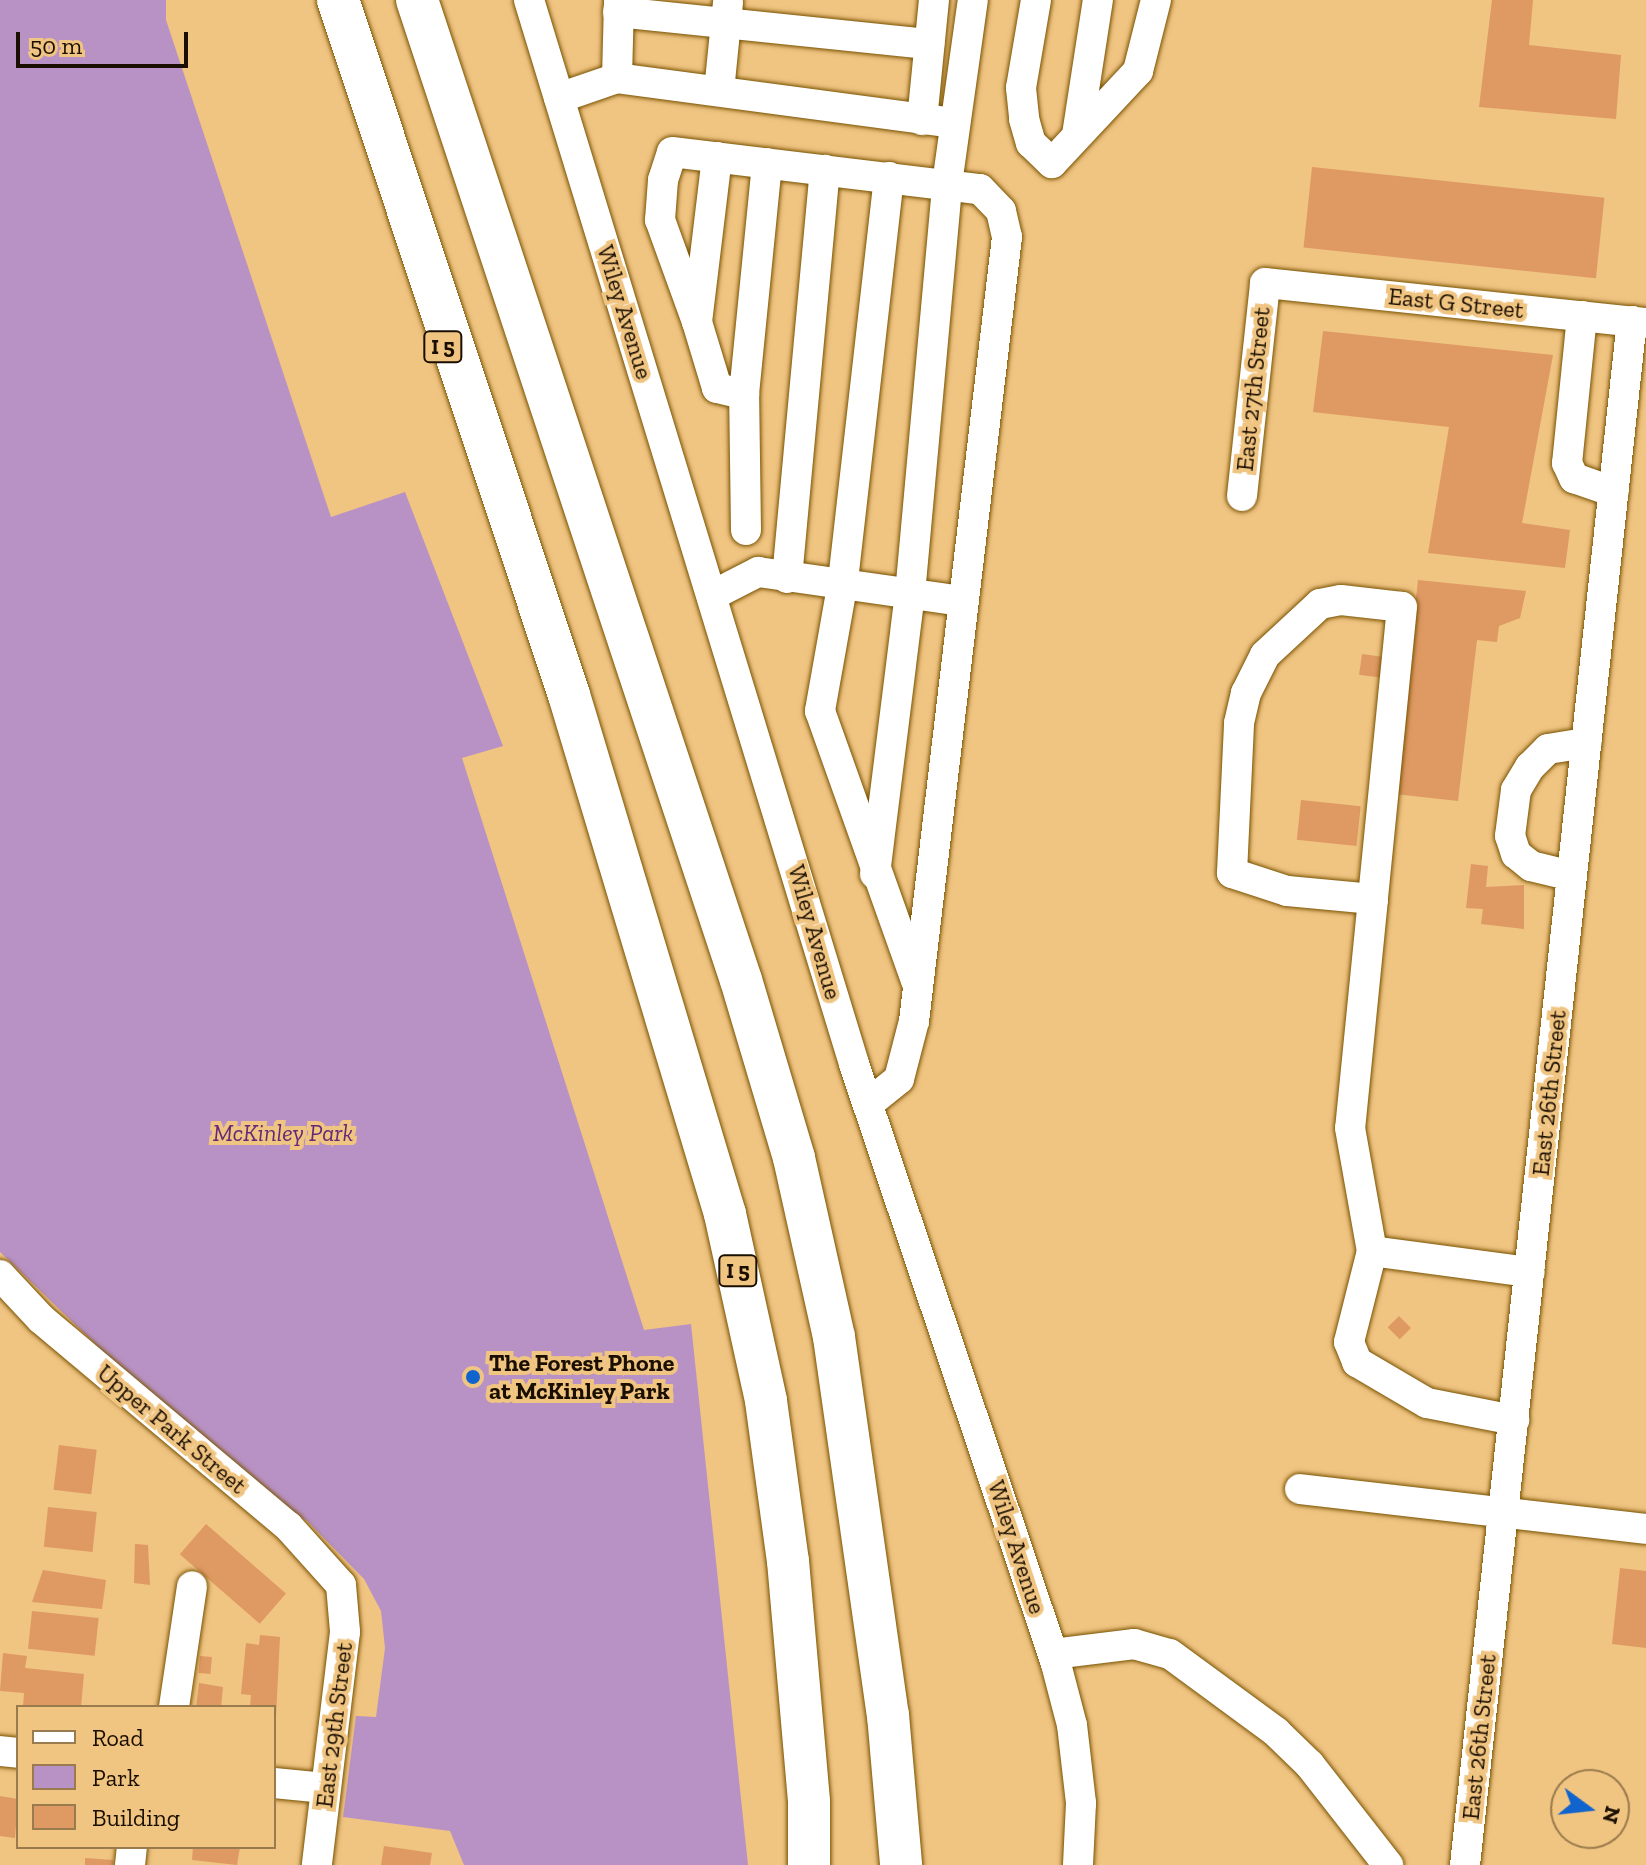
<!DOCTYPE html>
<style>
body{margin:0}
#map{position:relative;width:1646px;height:1865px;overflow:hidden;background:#f0c481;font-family:"Zilla Slab",serif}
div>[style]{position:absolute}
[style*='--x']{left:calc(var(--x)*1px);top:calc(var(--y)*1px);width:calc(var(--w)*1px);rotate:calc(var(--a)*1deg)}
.green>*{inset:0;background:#b992c5}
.building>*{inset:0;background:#df9963;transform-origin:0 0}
.roads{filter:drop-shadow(0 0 2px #795300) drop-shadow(0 0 2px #795300)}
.minor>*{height:30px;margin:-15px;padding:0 15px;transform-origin:15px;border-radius:15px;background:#fff}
.highway>*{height:42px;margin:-21px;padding:0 21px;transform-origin:21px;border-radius:21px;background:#fff}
.dots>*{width:22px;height:22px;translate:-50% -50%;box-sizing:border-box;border:4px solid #f0c481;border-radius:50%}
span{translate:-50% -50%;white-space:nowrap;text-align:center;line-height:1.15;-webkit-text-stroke:8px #f0c481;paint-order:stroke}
.shield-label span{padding:2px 6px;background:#f0c481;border:2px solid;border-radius:6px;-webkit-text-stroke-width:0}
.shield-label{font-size:22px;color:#1a0e00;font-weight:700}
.street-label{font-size:24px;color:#1a0e00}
.park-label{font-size:24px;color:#662878;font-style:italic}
.poi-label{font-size:24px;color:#1a0e00;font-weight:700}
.left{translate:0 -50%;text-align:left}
.legend{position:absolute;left:16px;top:1705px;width:260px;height:144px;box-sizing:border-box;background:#f0c481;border:2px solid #9a7b4d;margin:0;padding:10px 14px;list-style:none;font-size:24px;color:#1a0e00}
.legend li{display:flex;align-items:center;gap:16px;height:40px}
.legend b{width:40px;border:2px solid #9a7b4d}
.north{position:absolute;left:1550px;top:1769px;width:80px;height:80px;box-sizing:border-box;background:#f0c481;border:2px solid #9a7b4d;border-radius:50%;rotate:105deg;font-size:22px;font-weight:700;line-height:32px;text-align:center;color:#1a0e00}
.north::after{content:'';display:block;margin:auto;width:28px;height:36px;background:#1163cd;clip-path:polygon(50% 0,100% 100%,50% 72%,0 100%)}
.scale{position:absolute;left:16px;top:32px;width:172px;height:36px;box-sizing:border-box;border:4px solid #1a0e00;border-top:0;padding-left:10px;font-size:24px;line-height:28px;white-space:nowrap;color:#1a0e00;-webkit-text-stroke:6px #f0c481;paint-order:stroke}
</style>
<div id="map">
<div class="green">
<div style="clip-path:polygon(0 0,166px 0,166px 20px,331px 517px,405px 492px,503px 746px,462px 758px,644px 1330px,691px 1324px,748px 1865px,464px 1865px,450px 1831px,343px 1817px,356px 1716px,376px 1717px,385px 1648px,381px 1611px,364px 1579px,307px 1521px,269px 1497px,114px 1362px,0 1252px)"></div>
</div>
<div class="building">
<div style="clip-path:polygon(1492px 0,1533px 0,1529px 45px,1621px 55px,1616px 119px,1479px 107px)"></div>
<div style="left:1312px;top:167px;width:294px;height:81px;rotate:6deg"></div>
<div style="clip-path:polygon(1323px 331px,1553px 355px,1522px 523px,1570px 530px,1565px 568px,1428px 553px,1449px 427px,1313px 412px)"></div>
<div style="clip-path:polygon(1418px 580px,1526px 591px,1520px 618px,1499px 626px,1497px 642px,1477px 640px,1458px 801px,1395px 794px)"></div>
<div style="left:1362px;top:654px;width:22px;height:21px;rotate:8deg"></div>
<div style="left:1301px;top:800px;width:60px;height:40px;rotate:6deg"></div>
<div style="clip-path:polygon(1471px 864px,1488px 866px,1486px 887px,1524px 885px,1524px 929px,1481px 924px,1483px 909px,1466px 908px)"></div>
<div style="left:1399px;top:1316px;width:17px;height:16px;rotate:45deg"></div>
<div style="left:59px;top:1445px;width:38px;height:45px;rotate:7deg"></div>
<div style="left:48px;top:1507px;width:49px;height:40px;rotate:6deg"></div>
<div style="left:206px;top:1524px;width:106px;height:40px;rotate:41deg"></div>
<div style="clip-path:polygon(135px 1544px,148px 1545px,150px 1585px,134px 1583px)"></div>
<div style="clip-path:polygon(1620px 1568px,1646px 1571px,1646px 1648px,1612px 1644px)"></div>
<div style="clip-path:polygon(43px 1570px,106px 1580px,102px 1609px,32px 1602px)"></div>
<div style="left:32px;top:1611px;width:67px;height:38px;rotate:6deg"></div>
<div style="clip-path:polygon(260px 1635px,280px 1637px,276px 1717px,274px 1707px,250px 1707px,251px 1695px,241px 1694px,246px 1643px,259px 1645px)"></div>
<div style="clip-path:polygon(3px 1653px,27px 1656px,25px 1668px,84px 1674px,81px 1707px,23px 1707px,24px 1693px,0 1691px)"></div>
<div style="left:200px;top:1656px;width:12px;height:17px;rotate:5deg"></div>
<div style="clip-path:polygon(199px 1683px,223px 1687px,221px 1707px,196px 1707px)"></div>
<div style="clip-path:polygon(0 1796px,18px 1799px,15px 1838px,0 1836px)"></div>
<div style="clip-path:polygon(384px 1846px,432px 1853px,430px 1865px,381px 1865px)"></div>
<div style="clip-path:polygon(193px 1847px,240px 1847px,237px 1865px,192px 1860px)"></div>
<div style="clip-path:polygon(85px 1858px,113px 1860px,113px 1865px,85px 1865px)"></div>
</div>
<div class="roads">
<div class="minor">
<div style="--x:529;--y:0;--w:1113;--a:73.01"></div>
<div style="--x:854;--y:1064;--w:633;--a:71.39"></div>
<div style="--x:1056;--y:1664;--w:63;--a:75.3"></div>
<div style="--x:1072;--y:1725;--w:79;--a:83.4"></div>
<div style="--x:1081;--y:1803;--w:62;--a:92.8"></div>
<div style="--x:1036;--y:0;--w:89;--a:99.7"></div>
<div style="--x:1021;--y:88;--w:31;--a:84"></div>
<div style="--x:1024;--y:119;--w:25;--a:74"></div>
<div style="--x:1031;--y:143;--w:29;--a:44"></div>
<div style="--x:1052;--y:163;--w:126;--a:-46.9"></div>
<div style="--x:1138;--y:71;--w:73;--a:-75.8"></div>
<div style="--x:618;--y:12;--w:313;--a:5.9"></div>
<div style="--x:617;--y:78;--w:78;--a:-88.5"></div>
<div style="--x:719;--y:91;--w:89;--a:-84.2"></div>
<div style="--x:559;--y:98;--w:61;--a:-19"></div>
<div style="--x:617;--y:78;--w:341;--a:7.6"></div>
<div style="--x:922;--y:120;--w:121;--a:-84.3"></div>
<div style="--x:1077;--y:135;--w:137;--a:-81.2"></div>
<div style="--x:717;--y:157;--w:166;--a:96.9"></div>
<div style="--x:697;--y:322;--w:69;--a:73.1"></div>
<div style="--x:717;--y:388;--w:28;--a:13"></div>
<div style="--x:889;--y:177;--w:413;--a:96.5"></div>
<div style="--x:842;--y:587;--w:126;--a:100.1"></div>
<div style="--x:820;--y:711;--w:287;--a:70.4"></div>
<div style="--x:1582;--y:316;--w:148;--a:95.8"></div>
<div style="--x:1567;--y:463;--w:17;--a:65"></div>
<div style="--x:1574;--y:478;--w:42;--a:19.3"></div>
<div style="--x:697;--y:322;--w:109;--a:-109.9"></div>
<div style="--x:660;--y:220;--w:40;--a:-85.7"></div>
<div style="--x:663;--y:180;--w:29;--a:-72"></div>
<div style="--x:672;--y:152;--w:310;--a:6.9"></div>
<div style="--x:980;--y:189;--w:30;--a:46"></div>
<div style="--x:1001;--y:211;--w:27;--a:77"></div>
<div style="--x:1007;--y:237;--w:789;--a:96.76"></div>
<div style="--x:914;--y:1021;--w:60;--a:104.5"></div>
<div style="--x:899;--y:1079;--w:40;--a:141"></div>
<div style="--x:1242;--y:496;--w:214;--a:-83.8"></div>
<div style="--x:1265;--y:283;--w:383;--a:6"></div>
<div style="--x:746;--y:530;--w:136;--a:-90.8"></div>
<div style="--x:744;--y:394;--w:232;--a:-84.3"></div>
<div style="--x:787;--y:578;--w:410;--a:-84.7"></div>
<div style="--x:713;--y:595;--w:51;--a:-27.1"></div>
<div style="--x:758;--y:572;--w:205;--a:8.1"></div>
<div style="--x:875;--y:874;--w:282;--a:-82.9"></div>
<div style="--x:910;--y:594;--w:412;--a:-84.8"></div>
<div style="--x:947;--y:184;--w:186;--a:-82"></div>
<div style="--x:1572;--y:876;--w:42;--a:-166.3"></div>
<div style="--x:1531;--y:866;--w:19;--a:-141"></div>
<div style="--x:1516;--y:854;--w:19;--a:-108"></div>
<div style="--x:1510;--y:836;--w:46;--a:-82.6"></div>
<div style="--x:1516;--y:790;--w:27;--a:-59"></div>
<div style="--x:1530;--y:767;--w:25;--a:-45"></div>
<div style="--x:1548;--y:749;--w:39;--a:-9"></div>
<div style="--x:1373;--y:899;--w:86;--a:-174.7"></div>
<div style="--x:1287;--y:891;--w:58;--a:-161.9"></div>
<div style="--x:1232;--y:873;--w:150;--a:-87.3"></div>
<div style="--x:1239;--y:723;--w:31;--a:-77"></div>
<div style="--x:1246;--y:693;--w:42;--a:-63.4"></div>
<div style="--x:1265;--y:655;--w:75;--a:-42.8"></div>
<div style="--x:1320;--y:604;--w:21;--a:-11"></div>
<div style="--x:1341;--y:600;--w:61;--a:6.5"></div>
<div style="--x:1402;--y:607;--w:293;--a:95.7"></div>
<div style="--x:1373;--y:899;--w:230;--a:95.7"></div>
<div style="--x:1350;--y:1128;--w:125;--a:79.9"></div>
<div style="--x:1372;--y:1251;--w:94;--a:104.2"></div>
<div style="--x:1349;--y:1342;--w:22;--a:68"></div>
<div style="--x:1357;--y:1362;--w:81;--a:30.4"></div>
<div style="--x:1427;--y:1403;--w:89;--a:11.1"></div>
<div style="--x:1372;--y:1251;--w:159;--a:7.6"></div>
<div style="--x:0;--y:1275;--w:60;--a:47"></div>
<div style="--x:41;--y:1319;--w:322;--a:40"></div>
<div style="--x:288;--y:1526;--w:79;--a:48.1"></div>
<div style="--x:341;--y:1585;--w:47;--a:85.1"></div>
<div style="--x:345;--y:1632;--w:235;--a:96.9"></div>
<div style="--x:1300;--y:1489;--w:348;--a:6.6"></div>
<div style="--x:1053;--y:1654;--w:82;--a:-7"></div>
<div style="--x:1134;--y:1644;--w:37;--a:16"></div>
<div style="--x:1170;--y:1654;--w:132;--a:36.3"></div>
<div style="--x:1276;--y:1732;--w:47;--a:44.1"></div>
<div style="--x:1310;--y:1765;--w:127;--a:52"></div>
<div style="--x:174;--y:1707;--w:122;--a:-81.5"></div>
<div style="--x:0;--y:1751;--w:18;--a:6"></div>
<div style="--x:274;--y:1783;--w:51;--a:5.6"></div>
<div style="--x:130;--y:1865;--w:18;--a:-84"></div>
<div style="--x:1465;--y:1865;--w:1553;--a:-83.83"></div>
</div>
<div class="highway">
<div style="--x:338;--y:0;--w:732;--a:71.61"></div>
<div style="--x:569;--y:695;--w:542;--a:73.27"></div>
<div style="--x:725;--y:1214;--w:191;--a:77.6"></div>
<div style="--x:766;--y:1401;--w:162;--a:82.2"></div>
<div style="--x:788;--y:1561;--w:242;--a:85"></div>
<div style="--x:809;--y:1802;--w:63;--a:90"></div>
<div style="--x:417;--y:0;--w:1032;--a:71.71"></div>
<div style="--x:741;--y:980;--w:186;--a:73.4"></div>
<div style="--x:794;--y:1158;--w:183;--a:77.4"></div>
<div style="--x:834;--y:1337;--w:382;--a:81.9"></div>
<div style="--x:888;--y:1715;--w:151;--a:85"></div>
</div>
</div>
<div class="dots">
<div style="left:473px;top:1377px;background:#1163cd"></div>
</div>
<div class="shield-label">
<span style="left:443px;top:347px">I 5</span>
<span style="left:738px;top:1271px">I 5</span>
</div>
<div class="street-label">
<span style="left:1456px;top:303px;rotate:6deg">East G Street</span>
<span style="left:625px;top:312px;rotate:73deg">Wiley Avenue</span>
<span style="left:1253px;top:389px;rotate:-84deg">East 27th Street</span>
<span style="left:815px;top:932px;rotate:74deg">Wiley Avenue</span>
<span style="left:1549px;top:1093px;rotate:-84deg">East 26th Street</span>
<span style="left:172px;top:1429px;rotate:40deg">Upper Park Street</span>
<span style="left:1017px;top:1547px;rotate:72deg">Wiley Avenue</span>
<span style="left:334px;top:1725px;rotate:-83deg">East 29th Street</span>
<span style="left:1479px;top:1737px;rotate:-84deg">East 26th Street</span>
</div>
<div class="park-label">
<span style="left:283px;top:1133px">McKinley Park</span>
</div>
<div class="poi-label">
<span class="left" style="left:489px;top:1377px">The Forest Phone<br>at McKinley Park</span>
</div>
<ul class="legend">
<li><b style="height:10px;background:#fff"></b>Road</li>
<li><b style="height:22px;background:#b992c5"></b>Park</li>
<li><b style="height:22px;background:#df9963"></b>Building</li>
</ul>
<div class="north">N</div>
<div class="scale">50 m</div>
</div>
